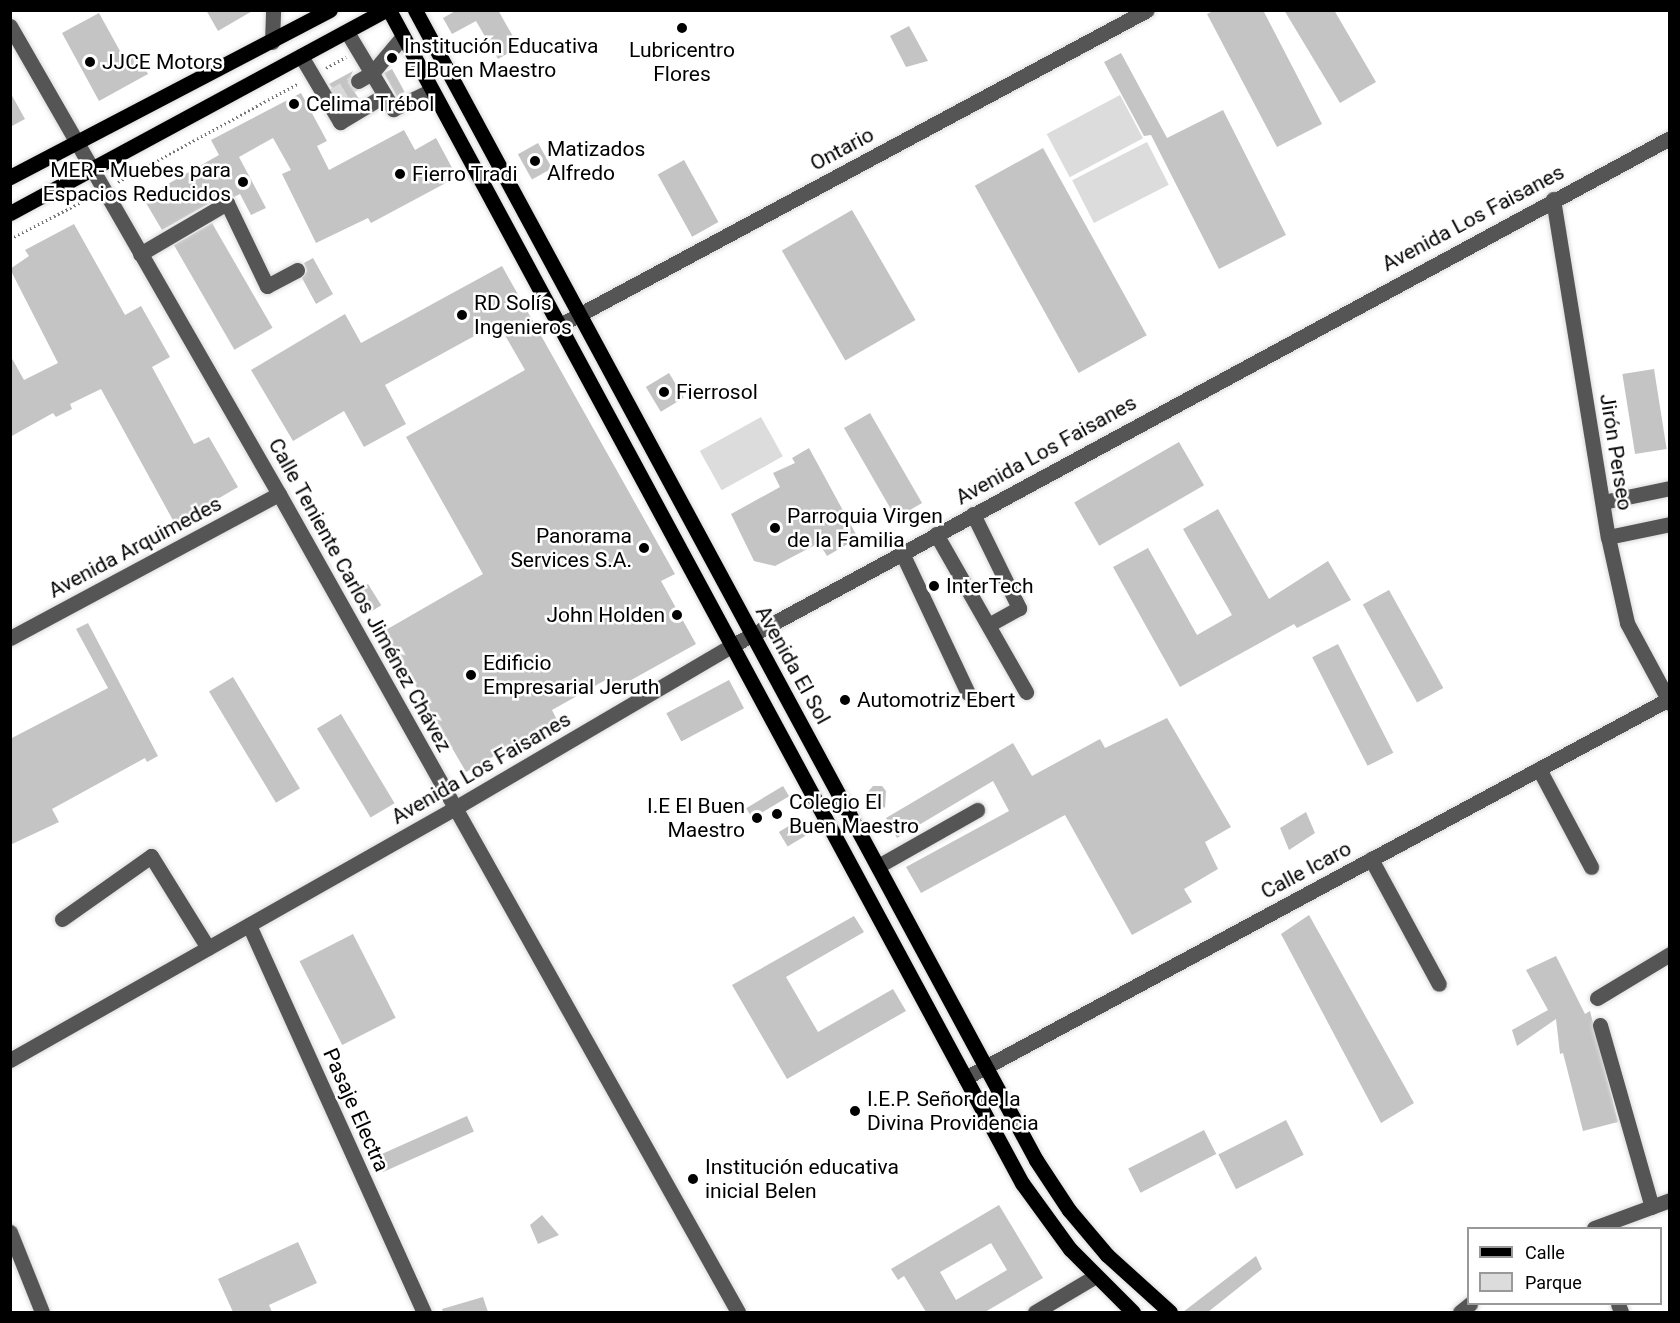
<!DOCTYPE html>
<meta charset="utf-8">
<style>
body{margin:0}
#map{position:relative;width:1680px;height:1323px;overflow:hidden;background:#fff;font-family:Roboto,sans-serif}
div>[style]{position:absolute}
[style*='--x']{left:calc(var(--x)*1px);top:calc(var(--y)*1px);width:calc(var(--w)*1px);rotate:calc(var(--a)*1deg)}
.green>*{inset:0;background:#dcdcdc;transform-origin:0 0}
.building>*{inset:0;background:#c4c4c4;transform-origin:0 0}
.minor-tunnel>*{height:15px;margin-top:-7.5px;transform-origin:0;background:repeating-linear-gradient(90deg,#d9d9d9 0 15px,transparent 0 23px)}
.path>*{height:3px;margin-top:-1.5px;transform-origin:0;background:repeating-linear-gradient(90deg,#777 0 1.5px,transparent 0 4.5px)}
.roads{filter:drop-shadow(0 0 2px #dbdbdb) drop-shadow(0 0 2px #dbdbdb)}
.minor>*{height:15px;margin:-7.5px;padding:0 7.5px;transform-origin:7.5px;border-radius:7.5px;background:#555}
.major>*{height:15px;margin:-7.5px;padding:0 7.5px;transform-origin:7.5px;border-radius:7.5px;background:#000}
.dots>*{width:16px;height:16px;translate:-50% -50%;box-sizing:border-box;border:3px solid #fff;border-radius:50%}
span{translate:-50% -50%;white-space:nowrap;text-align:center;line-height:1.15;-webkit-text-stroke:5px #fff;paint-order:stroke}
.poi-label{font-size:21px;color:#000}
.left{translate:0 -50%;text-align:left}
.right{translate:-100% -50%;text-align:right}
.street-label{font-size:21px;color:#000}
.frame{position:absolute;inset:0;border:12px solid #000;pointer-events:none}
.legend{position:absolute;left:1467px;top:1227px;width:195px;height:78px;box-sizing:border-box;background:#fff;border:2px solid #999;margin:0;padding:8px 10px;list-style:none;font-size:18px;color:#000}
.legend li{display:flex;align-items:center;gap:12px;height:30px}
.legend b{width:30px;border:2px solid #999}
</style>
<div id="map">
<div class="green">
<div style="left:1120px;top:95px;width:49px;height:83px;rotate:62deg"></div>
<div style="left:1147px;top:142px;width:48px;height:84px;rotate:63deg"></div>
<div style="left:761px;top:417px;width:45px;height:70px;rotate:61deg"></div>
</div>
<div class="building">
<div style="clip-path:polygon(206px 10px,254px 10px,218px 31px)"></div>
<div style="clip-path:polygon(457px 10px,498px 10px,519px 47px,498px 59px,476px 21px,452px 34px,443px 18px)"></div>
<div style="clip-path:polygon(1215px 10px,1263px 10px,1322px 124px,1277px 147px,1207px 14px)"></div>
<div style="clip-path:polygon(1284px 10px,1334px 10px,1376px 82px,1340px 103px)"></div>
<div style="clip-path:polygon(99px 13px,125px 60px,138px 54px,148px 74px,99px 101px,62px 33px)"></div>
<div style="clip-path:polygon(909px 26px,928px 61px,906px 67px,890px 36px)"></div>
<div style="clip-path:polygon(1121px 53px,1167px 138px,1223px 110px,1286px 235px,1219px 269px,1151px 135px,1144px 136px,1104px 62px)"></div>
<div style="left:392px;top:69px;width:26px;height:9px;rotate:61deg"></div>
<div style="clip-path:polygon(353px 71px,348px 82px,359px 99px,347px 106px,329px 84px)"></div>
<div style="clip-path:polygon(10px 92px,25px 119px,10px 127px)"></div>
<div style="clip-path:polygon(301px 93px,327px 141px,317px 146px,329px 170px,404px 130px,415px 150px,436px 138px,457px 177px,371px 223px,368px 218px,316px 243px,282px 174px,291px 170px,273px 138px,239px 157px,266px 208px,251px 215px,240px 194px,234px 197px,227px 193px,162px 230px,143px 198px,219px 155px,211px 140px)"></div>
<div style="left:538px;top:143px;width:29px;height:23px;rotate:61deg"></div>
<div style="left:1043px;top:148px;width:214px;height:78px;rotate:61deg"></div>
<div style="left:684px;top:160px;width:71px;height:30px;rotate:61deg"></div>
<div style="left:852px;top:210px;width:127px;height:81px;rotate:60deg"></div>
<div style="left:212px;top:223px;width:121px;height:44px;rotate:60deg"></div>
<div style="clip-path:polygon(74px 224px,125px 315px,141px 306px,170px 357px,152px 367px,194px 444px,209px 437px,238px 487px,175px 524px,101px 389px,70px 404px,72px 409px,56px 417px,53px 413px,10px 437px,10px 355px,24px 380px,58px 363px,10px 269px,29px 256px,25px 250px)"></div>
<div style="clip-path:polygon(313px 258px,333px 294px,316px 304px,302px 278px,307px 271px,304px 263px)"></div>
<div style="clip-path:polygon(502px 266px,675px 574px,661px 581px,696px 644px,615px 689px,609px 678px,552px 710px,557px 720px,466px 772px,384px 631px,483px 574px,406px 437px,525px 370px,498px 323px,385px 385px,406px 424px,364px 447px,344px 411px,293px 441px,251px 370px,345px 314px,361px 343px)"></div>
<div style="left:1654px;top:369px;width:81px;height:32px;rotate:81deg"></div>
<div style="left:669px;top:373px;width:29px;height:27px;rotate:59deg"></div>
<div style="left:870px;top:413px;width:104px;height:30px;rotate:60deg"></div>
<div style="left:1179px;top:442px;width:50px;height:121px;rotate:60deg"></div>
<div style="clip-path:polygon(809px 448px,858px 538px,827px 556px,819px 543px,775px 566px,754px 561px,731px 514px,780px 487px,773px 473px,795px 463px,792px 458px)"></div>
<div style="clip-path:polygon(1218px 509px,1269px 599px,1328px 561px,1351px 600px,1297px 628px,1294px 624px,1180px 687px,1113px 567px,1148px 548px,1197px 635px,1232px 615px,1183px 529px)"></div>
<div style="left:368px;top:584px;width:25px;height:17px;rotate:58deg"></div>
<div style="left:1389px;top:590px;width:112px;height:30px;rotate:61deg"></div>
<div style="clip-path:polygon(88px 623px,158px 756px,147px 762px,145px 758px,52px 809px,59px 822px,10px 845px,10px 739px,108px 688px,76px 629px)"></div>
<div style="left:1338px;top:644px;width:122px;height:29px;rotate:63deg"></div>
<div style="left:233px;top:677px;width:130px;height:28px;rotate:59deg"></div>
<div style="left:729px;top:680px;width:32px;height:71px;rotate:62deg"></div>
<div style="left:341px;top:714px;width:104px;height:28px;rotate:59deg"></div>
<div style="clip-path:polygon(1167px 718px,1231px 827px,1205px 842px,1218px 869px,1184px 889px,1192px 902px,1132px 935px,1065px 815px,921px 893px,906px 867px,1009px 811px,993px 781px,897px 838px,886px 818px,1013px 743px,1032px 776px,1100px 739px,1105px 748px)"></div>
<div style="left:783px;top:786px;width:12px;height:43px;rotate:59deg"></div>
<div style="clip-path:polygon(873px 786px,882px 786px,886px 791px,885px 808px,869px 799px,867px 793px)"></div>
<div style="clip-path:polygon(1306px 812px,1315px 833px,1289px 850px,1280px 828px)"></div>
<div style="left:802px;top:818px;width:17px;height:27px;rotate:59deg"></div>
<div style="clip-path:polygon(1309px 915px,1414px 1103px,1381px 1123px,1281px 934px)"></div>
<div style="clip-path:polygon(854px 916px,864px 932px,786px 977px,818px 1032px,893px 989px,906px 1011px,787px 1079px,732px 985px)"></div>
<div style="left:353px;top:934px;width:94px;height:60px;rotate:63deg"></div>
<div style="clip-path:polygon(1556px 956px,1585px 1014px,1590px 1011px,1618px 1122px,1583px 1131px,1563px 1053px,1560px 1054px,1556px 1019px,1517px 1046px,1512px 1030px,1548px 1010px,1526px 970px)"></div>
<div style="left:467px;top:1116px;width:17px;height:100px;rotate:66deg"></div>
<div style="left:1286px;top:1120px;width:39px;height:76px;rotate:63deg"></div>
<div style="left:1204px;top:1130px;width:27px;height:85px;rotate:63deg"></div>
<div style="clip-path:polygon(evenodd,999px 1205px,1043px 1278px,985px 1312px,926px 1312px,904px 1276px,898px 1280px,891px 1269px,999px 1205px,991px 1243px,1007px 1270px,956px 1300px,940px 1272px,991px 1243px)"></div>
<div style="clip-path:polygon(542px 1215px,559px 1235px,538px 1244px,530px 1225px)"></div>
<div style="clip-path:polygon(298px 1242px,317px 1283px,269px 1305px,272px 1312px,233px 1312px,218px 1279px)"></div>
<div style="clip-path:polygon(1256px 1256px,1262px 1269px,1208px 1312px,1183px 1312px)"></div>
<div style="clip-path:polygon(483px 1297px,488px 1312px,443px 1312px,442px 1309px)"></div>
</div>
<div class="minor-tunnel">
<div style="--x:331;--y:97;--w:31;--a:-31"></div>
</div>
<div class="path">
<div style="--x:326;--y:68;--w:23;--a:-29"></div>
<div style="--x:118;--y:182;--w:206;--a:-28.7"></div>
<div style="--x:10;--y:239;--w:91;--a:-27.4"></div>
</div>
<div class="roads">
<div class="minor">
<div style="--x:10;--y:26;--w:540;--a:60.11"></div>
<div style="--x:279;--y:494;--w:938;--a:60.7"></div>
<div style="--x:347;--y:32;--w:90;--a:59.1"></div>
<div style="--x:393;--y:109;--w:43;--a:-26"></div>
<div style="--x:272;--y:42;--w:32;--a:-88"></div>
<div style="--x:301;--y:56;--w:77;--a:59.4"></div>
<div style="--x:340;--y:122;--w:52;--a:-31"></div>
<div style="--x:358;--y:81;--w:16;--a:-30"></div>
<div style="--x:372;--y:73;--w:48;--a:-50"></div>
<div style="--x:1553;--y:199;--w:342;--a:80.8"></div>
<div style="--x:1608;--y:537;--w:88;--a:77.5"></div>
<div style="--x:1627;--y:623;--w:91;--a:61.7"></div>
<div style="--x:140;--y:254;--w:101;--a:-30.4"></div>
<div style="--x:227;--y:203;--w:92;--a:64.3"></div>
<div style="--x:267;--y:286;--w:34;--a:-28"></div>
<div style="--x:558;--y:326;--w:668;--a:-28.21"></div>
<div style="--x:1603;--y:502;--w:68;--a:-11.8"></div>
<div style="--x:973;--y:514;--w:105;--a:63.9"></div>
<div style="--x:1019;--y:608;--w:35;--a:151"></div>
<div style="--x:936;--y:534;--w:182;--a:60.3"></div>
<div style="--x:1608;--y:537;--w:63;--a:-11.8"></div>
<div style="--x:902;--y:553;--w:155;--a:64.8"></div>
<div style="--x:10;--y:638;--w:305;--a:-28.2"></div>
<div style="--x:1539;--y:769;--w:111;--a:62"></div>
<div style="--x:1371;--y:859;--w:142;--a:61.5"></div>
<div style="--x:878;--y:866;--w:114;--a:-29.5"></div>
<div style="--x:62;--y:919;--w:109;--a:-35.3"></div>
<div style="--x:151;--y:856;--w:108;--a:58.2"></div>
<div style="--x:249;--y:925;--w:425;--a:65.7"></div>
<div style="--x:1597;--y:998;--w:85;--a:-31.1"></div>
<div style="--x:1600;--y:1025;--w:189;--a:74.1"></div>
<div style="--x:10;--y:1060;--w:511;--a:-29.52"></div>
<div style="--x:455;--y:808;--w:322;--a:-30.4"></div>
<div style="--x:733;--y:645;--w:1065;--a:-28.42"></div>
<div style="--x:965;--y:1078;--w:797;--a:-28.3"></div>
<div style="--x:1594;--y:1228;--w:81;--a:-20.2"></div>
<div style="--x:10;--y:1232;--w:86;--a:68.2"></div>
<div style="--x:1618;--y:1304;--w:9;--a:69"></div>
<div style="--x:1035;--y:1312;--w:69;--a:-30.7"></div>
<div style="--x:1460;--y:1312;--w:13;--a:-39"></div>
</div>
<div class="major">
<div style="--x:389;--y:10;--w:1333;--a:61.65"></div>
<div style="--x:1022;--y:1183;--w:82;--a:54"></div>
<div style="--x:1070;--y:1249;--w:89;--a:45"></div>
<div style="--x:415;--y:10;--w:1307;--a:61.63"></div>
<div style="--x:1036;--y:1160;--w:60;--a:56.6"></div>
<div style="--x:1069;--y:1210;--w:59;--a:49.8"></div>
<div style="--x:1107;--y:1255;--w:85;--a:42.1"></div>
<div style="--x:10;--y:177;--w:361;--a:-27.6"></div>
<div style="--x:10;--y:213;--w:427;--a:-28.4"></div>
</div>
</div>
<div class="dots">
<div style="left:682px;top:28px;background:#000"></div>
<div style="left:392px;top:58px;background:#000"></div>
<div style="left:90px;top:62px;background:#000"></div>
<div style="left:294px;top:104px;background:#000"></div>
<div style="left:535px;top:161px;background:#000"></div>
<div style="left:400px;top:174px;background:#000"></div>
<div style="left:243px;top:182px;background:#000"></div>
<div style="left:462px;top:315px;background:#000"></div>
<div style="left:664px;top:392px;background:#000"></div>
<div style="left:775px;top:528px;background:#000"></div>
<div style="left:644px;top:548px;background:#000"></div>
<div style="left:934px;top:586px;background:#000"></div>
<div style="left:677px;top:615px;background:#000"></div>
<div style="left:471px;top:675px;background:#000"></div>
<div style="left:845px;top:700px;background:#000"></div>
<div style="left:777px;top:814px;background:#000"></div>
<div style="left:757px;top:818px;background:#000"></div>
<div style="left:855px;top:1111px;background:#000"></div>
<div style="left:693px;top:1179px;background:#000"></div>
</div>
<div class="poi-label">
<span class="left" style="left:404px;top:58px">Institución Educativa<br>El Buen Maestro</span>
<span style="left:682px;top:62px">Lubricentro<br>Flores</span>
<span class="left" style="left:102px;top:62px">JJCE Motors</span>
<span class="left" style="left:306px;top:104px">Celima Trébol</span>
<span class="left" style="left:547px;top:161px">Matizados<br>Alfredo</span>
<span class="right" style="left:231px;top:182px">MER - Muebes para<br>Espacios Reducidos</span>
<span class="left" style="left:412px;top:174px">Fierro Tradi</span>
<span class="left" style="left:474px;top:315px">RD Solís<br>Ingenieros</span>
<span class="left" style="left:676px;top:392px">Fierrosol</span>
<span class="left" style="left:787px;top:528px">Parroquia Virgen<br>de la Familia</span>
<span class="right" style="left:632px;top:548px">Panorama<br>Services S.A.</span>
<span class="left" style="left:946px;top:586px">InterTech</span>
<span class="right" style="left:665px;top:615px">John Holden</span>
<span class="left" style="left:483px;top:675px">Edificio<br>Empresarial Jeruth</span>
<span class="left" style="left:857px;top:700px">Automotriz Ebert</span>
<span class="left" style="left:789px;top:814px">Colegio El<br>Buen Maestro</span>
<span class="right" style="left:745px;top:818px">I.E El Buen<br>Maestro</span>
<span class="left" style="left:867px;top:1111px">I.E.P. Señor de la<br>Divina Providencia</span>
<span class="left" style="left:705px;top:1179px">Institución educativa<br>inicial Belen</span>
</div>
<div class="street-label">
<span style="left:842px;top:149px;rotate:-28deg">Ontario</span>
<span style="left:1473px;top:218px;rotate:-28deg">Avenida Los Faisanes</span>
<span style="left:1046px;top:450px;rotate:-29deg">Avenida Los Faisanes</span>
<span style="left:1616px;top:452px;rotate:81deg">Jirón Perseo</span>
<span style="left:135px;top:547px;rotate:-28deg">Avenida Arquimedes</span>
<span style="left:360px;top:595px;rotate:61deg">Calle Teniente Carlos Jiménez Chávez</span>
<span style="left:793px;top:665px;rotate:61deg">Avenida El Sol</span>
<span style="left:481px;top:768px;rotate:-30deg">Avenida Los Faisanes</span>
<span style="left:1306px;top:870px;rotate:-28deg">Calle Icaro</span>
<span style="left:356px;top:1110px;rotate:66deg">Pasaje Electra</span>
</div>
<div class="frame"></div>
<ul class="legend">
<li><b style="height:8px;background:#000"></b>Calle</li>
<li><b style="height:16px;background:#dcdcdc"></b>Parque</li>
</ul>
</div>
